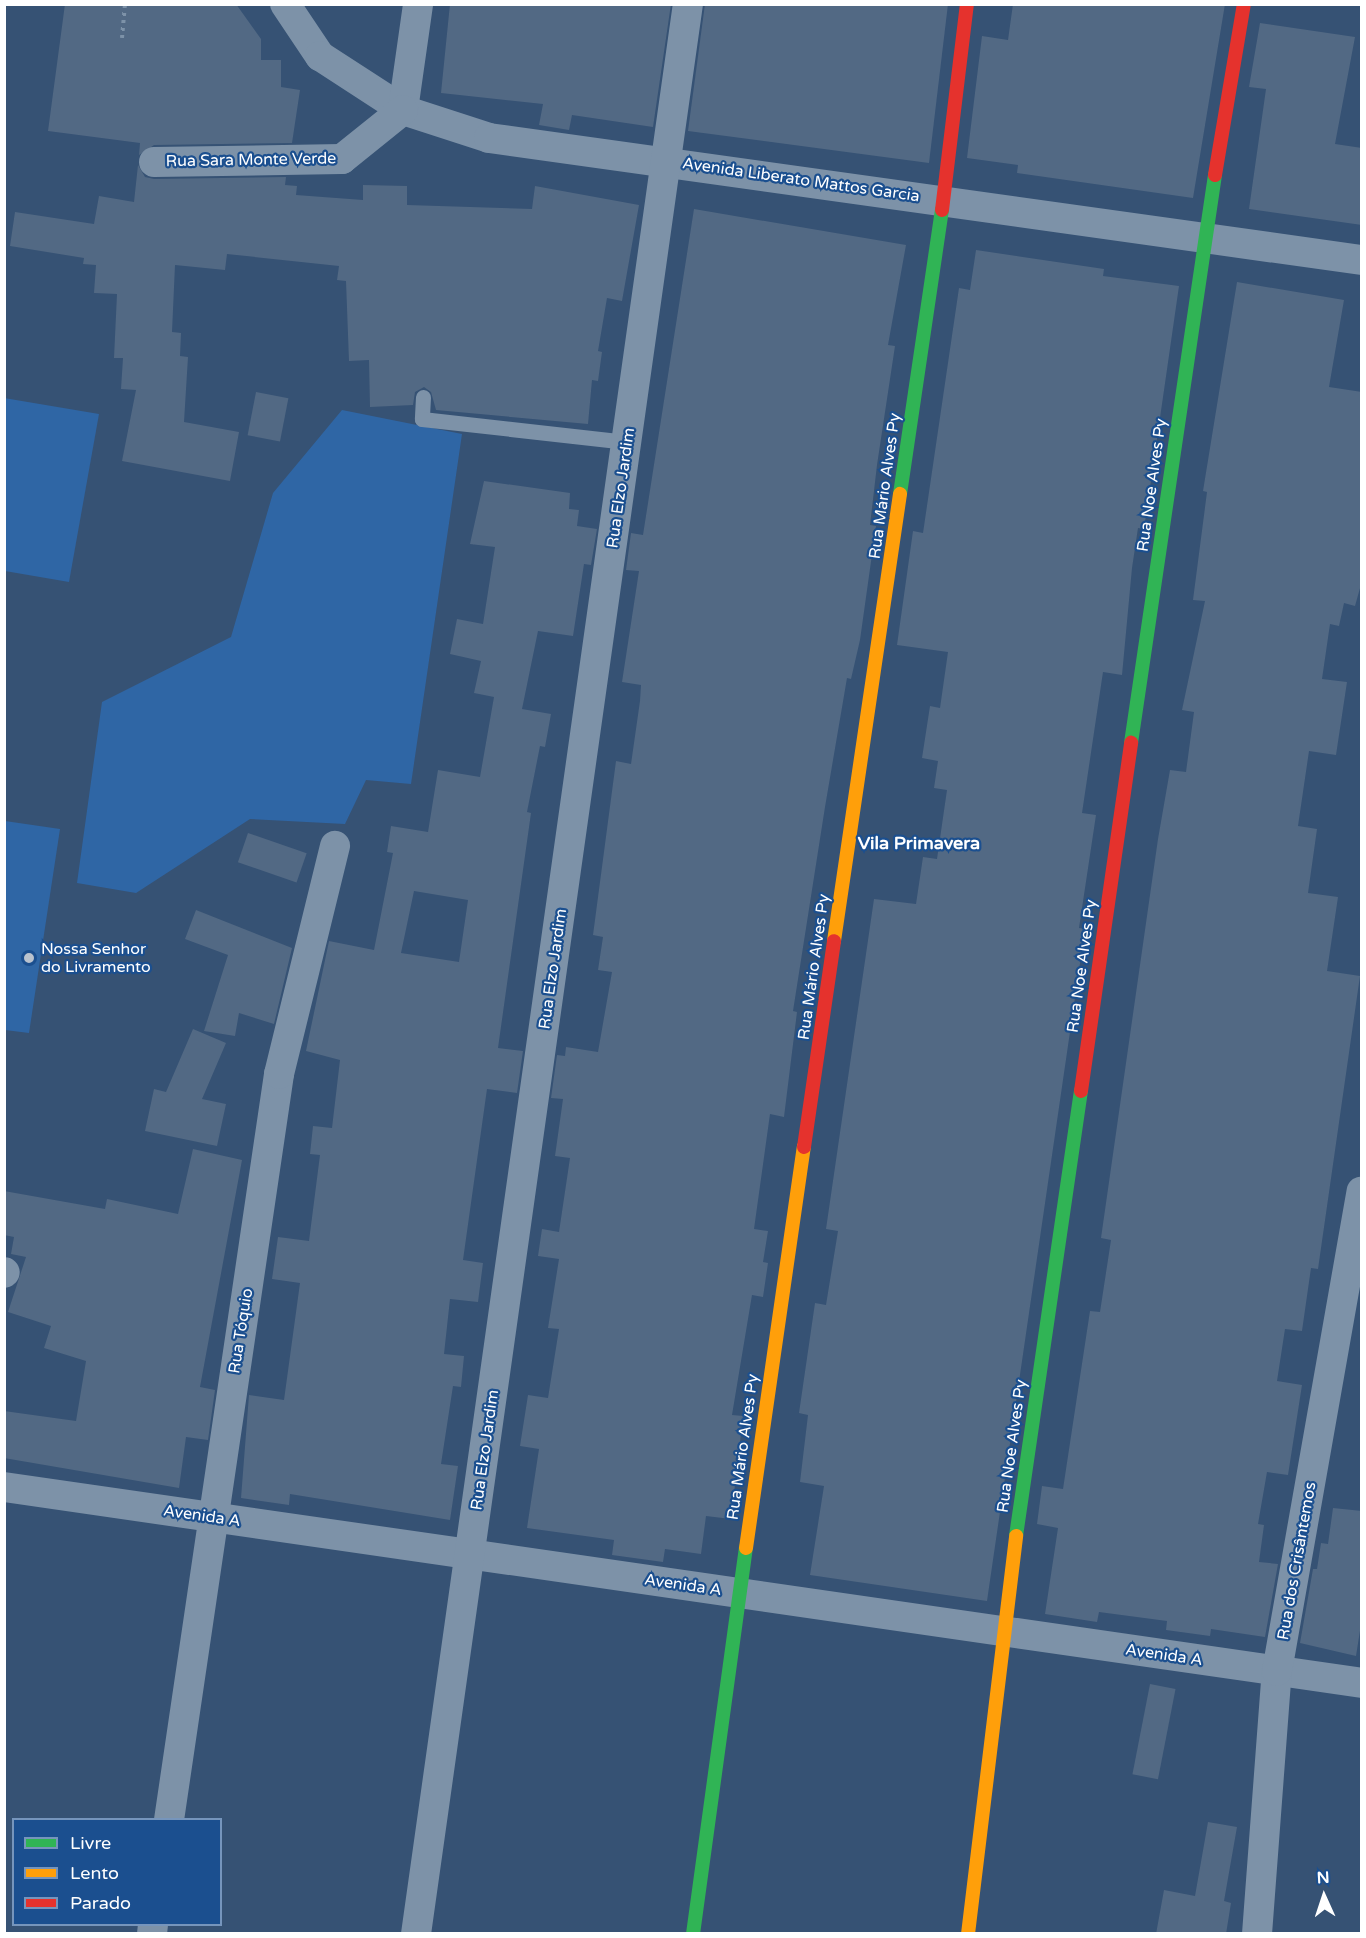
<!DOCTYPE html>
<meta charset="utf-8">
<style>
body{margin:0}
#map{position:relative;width:1366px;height:1938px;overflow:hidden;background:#365274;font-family:"Varela Round",sans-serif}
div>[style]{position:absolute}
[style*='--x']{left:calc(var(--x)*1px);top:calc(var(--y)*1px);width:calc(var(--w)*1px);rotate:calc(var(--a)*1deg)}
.green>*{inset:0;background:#2f66a5}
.building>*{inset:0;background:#526984;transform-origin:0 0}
.path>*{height:4px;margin-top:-2px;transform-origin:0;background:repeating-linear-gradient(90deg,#7d92a8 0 3px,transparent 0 7.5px)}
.lane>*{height:15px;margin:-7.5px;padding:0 7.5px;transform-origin:7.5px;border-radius:7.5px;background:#7d92a8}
.street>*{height:30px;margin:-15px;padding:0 15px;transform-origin:15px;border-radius:15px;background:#7d92a8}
.fast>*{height:14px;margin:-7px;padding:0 7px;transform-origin:7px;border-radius:7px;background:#30b455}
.slow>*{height:14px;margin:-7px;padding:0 7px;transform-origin:7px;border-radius:7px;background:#ff9f0a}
.jam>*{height:14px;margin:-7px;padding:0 7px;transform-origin:7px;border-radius:7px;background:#e5322d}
.dots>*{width:16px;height:16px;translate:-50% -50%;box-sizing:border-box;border:3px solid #1b4f8f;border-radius:50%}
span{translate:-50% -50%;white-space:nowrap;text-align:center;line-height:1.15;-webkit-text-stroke:4.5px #1b4f8f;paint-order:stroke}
.street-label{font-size:16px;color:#fff}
.poi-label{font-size:16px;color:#fff}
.left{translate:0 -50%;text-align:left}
.neighbourhood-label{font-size:18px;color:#fff;font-weight:700}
.frame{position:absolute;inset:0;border:6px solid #fff;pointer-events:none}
.legend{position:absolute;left:12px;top:1818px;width:210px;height:108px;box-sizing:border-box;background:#1b4f8f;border:2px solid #7695bc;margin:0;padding:8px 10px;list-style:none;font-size:18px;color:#fff}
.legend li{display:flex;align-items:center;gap:12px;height:30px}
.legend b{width:30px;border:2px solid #7695bc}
.north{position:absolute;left:1294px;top:1866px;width:60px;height:60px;-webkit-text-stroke:4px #1b4f8f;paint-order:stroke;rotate:357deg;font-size:16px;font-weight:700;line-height:24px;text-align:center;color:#fff}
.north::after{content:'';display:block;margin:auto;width:21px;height:27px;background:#fff;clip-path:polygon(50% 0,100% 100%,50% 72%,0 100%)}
</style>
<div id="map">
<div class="green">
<div style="clip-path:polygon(4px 398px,99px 414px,69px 582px,5px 571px)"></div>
<div style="clip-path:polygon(342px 410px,462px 434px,411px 784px,366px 780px,345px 824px,250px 819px,136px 893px,77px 883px,102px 702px,231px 637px,273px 493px)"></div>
<div style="clip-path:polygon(5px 821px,60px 829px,29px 1033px,5px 1030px)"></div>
</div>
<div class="building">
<div style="clip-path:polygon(65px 4px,236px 4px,261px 39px,261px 60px,281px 60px,281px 87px,300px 90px,292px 143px,154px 145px,139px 155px,140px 143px,48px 131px)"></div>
<div style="clip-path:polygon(450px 4px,671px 4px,653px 127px,572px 115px,569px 130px,539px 125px,543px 104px,441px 93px)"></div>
<div style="clip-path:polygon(705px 4px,948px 4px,929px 163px,688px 131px)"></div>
<div style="clip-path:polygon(1013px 4px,1225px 4px,1193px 198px,1017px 173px,1018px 165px,967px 158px,982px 36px,1008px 40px)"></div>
<div style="clip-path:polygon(1260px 23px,1355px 37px,1335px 144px,1362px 148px,1362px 225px,1249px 209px,1266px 89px,1249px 87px)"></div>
<div style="clip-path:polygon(138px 165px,145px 177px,154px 179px,286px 177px,285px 185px,297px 186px,296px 195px,363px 200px,363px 185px,407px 186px,407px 205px,532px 209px,535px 186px,639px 205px,622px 301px,607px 298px,598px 351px,602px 352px,598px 381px,592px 380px,588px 424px,436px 410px,431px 392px,424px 387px,415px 392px,413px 405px,370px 407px,369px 360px,349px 361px,346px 281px,337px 280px,339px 266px,227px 254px,225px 270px,175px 265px,172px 332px,181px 333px,180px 356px,188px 357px,184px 422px,239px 432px,230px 481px,122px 461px,136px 390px,121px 389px,123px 358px,114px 358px,117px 294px,94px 293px,96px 265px,83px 264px,84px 258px,10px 246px,15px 212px,94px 224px,99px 196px,134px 202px)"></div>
<div style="clip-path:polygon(694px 209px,906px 245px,888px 345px,895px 346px,877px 465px,870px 525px,876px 526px,860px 640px,851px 679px,847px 678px,825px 807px,793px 1011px,797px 1012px,784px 1117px,770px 1114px,754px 1229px,768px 1231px,763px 1262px,768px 1263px,763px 1297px,752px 1295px,732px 1415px,743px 1416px,731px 1519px,706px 1516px,701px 1554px,665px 1549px,663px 1562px,612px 1555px,614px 1540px,527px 1528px,539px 1449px,520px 1446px,528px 1395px,548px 1398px,559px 1329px,548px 1328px,559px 1259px,538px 1256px,542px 1229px,559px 1232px,570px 1158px,555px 1156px,563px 1099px,551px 1098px,557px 1055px,565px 1056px,566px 1047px,598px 1052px,612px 972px,598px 970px,603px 937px,593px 935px,616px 761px,631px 764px,640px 701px,641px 685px,622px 682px,639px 571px,626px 570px,631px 533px,643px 535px)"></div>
<div style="clip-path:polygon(976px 250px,1104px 269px,1103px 276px,1179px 286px,1144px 529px,1138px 528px,1132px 568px,1122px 675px,1103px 672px,1082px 813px,1096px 815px,1079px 928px,1085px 929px,987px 1601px,810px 1575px,824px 1486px,800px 1482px,808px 1415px,799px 1413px,815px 1303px,826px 1305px,838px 1231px,826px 1229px,874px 899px,916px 904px,923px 857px,937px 859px,947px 790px,934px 788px,938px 761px,922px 758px,930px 706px,940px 708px,948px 652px,897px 645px,913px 531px,923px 533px,959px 288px,970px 290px)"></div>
<div style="clip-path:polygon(1237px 282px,1344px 300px,1329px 387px,1362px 392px,1362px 581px,1355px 606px,1344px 603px,1339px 626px,1330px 624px,1322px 679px,1347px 682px,1336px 755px,1309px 751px,1298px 826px,1317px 829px,1308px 893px,1338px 897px,1327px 971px,1360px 976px,1318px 1269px,1311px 1268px,1302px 1331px,1285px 1329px,1277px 1381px,1302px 1385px,1288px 1475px,1267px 1472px,1258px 1524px,1264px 1525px,1259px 1562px,1278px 1564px,1265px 1637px,1211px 1629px,1210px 1636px,1166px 1630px,1167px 1621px,1099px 1612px,1097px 1622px,1045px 1614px,1058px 1528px,1037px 1524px,1042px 1486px,1063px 1489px,1090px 1311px,1100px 1312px,1111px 1240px,1101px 1238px,1158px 839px,1170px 770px,1186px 772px,1194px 712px,1182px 710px,1205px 601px,1193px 600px,1207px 492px,1203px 491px)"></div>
<div style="left:256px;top:392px;width:33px;height:44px;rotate:11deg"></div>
<div style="clip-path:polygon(evenodd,484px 481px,570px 493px,569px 509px,579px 510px,577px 526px,597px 529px,591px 565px,584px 564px,573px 636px,538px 631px,522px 709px,551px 714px,545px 747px,540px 746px,527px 812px,531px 813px,498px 1048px,523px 1051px,517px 1093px,487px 1089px,463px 1260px,483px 1263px,478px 1302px,450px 1299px,444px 1354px,464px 1356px,461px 1387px,453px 1386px,441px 1464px,458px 1466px,450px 1520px,290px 1494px,289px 1505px,241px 1498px,249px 1395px,284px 1400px,300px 1283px,272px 1279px,278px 1237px,309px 1241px,320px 1155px,310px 1154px,313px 1126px,332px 1128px,340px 1060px,306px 1051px,329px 941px,374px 950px,393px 853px,387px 852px,391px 826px,428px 832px,438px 770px,480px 777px,494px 697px,474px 693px,481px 661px,450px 654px,457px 619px,483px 624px,495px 547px,470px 544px,484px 481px,414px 891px,468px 900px,459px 962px,401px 953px,414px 891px)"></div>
<div style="left:248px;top:833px;width:62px;height:31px;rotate:19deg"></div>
<div style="clip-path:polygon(196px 910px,292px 948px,274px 1024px,239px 1013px,235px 1036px,204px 1031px,228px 955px,185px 939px)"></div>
<div style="clip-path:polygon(193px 1029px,226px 1043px,202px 1099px,226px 1104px,217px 1146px,145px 1131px,154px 1089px,166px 1092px)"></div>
<div style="clip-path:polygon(193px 1149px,242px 1160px,200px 1387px,215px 1390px,208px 1440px,186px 1437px,179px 1488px,4px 1458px,4px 1411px,76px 1421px,86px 1361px,44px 1348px,51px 1326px,8px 1312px,26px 1257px,11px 1254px,14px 1237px,4px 1235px,4px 1191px,105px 1209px,107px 1199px,178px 1214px)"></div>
<div style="clip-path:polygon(1333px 1508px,1362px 1511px,1362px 1618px,1356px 1656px,1300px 1643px,1313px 1569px,1317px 1569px,1321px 1543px,1328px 1544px)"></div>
<div style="left:1150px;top:1684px;width:26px;height:92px;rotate:11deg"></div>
<div style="clip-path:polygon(1208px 1822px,1237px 1827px,1224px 1901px,1231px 1903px,1226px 1934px,1156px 1934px,1164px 1890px,1195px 1896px)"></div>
</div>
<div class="path">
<div style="--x:122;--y:38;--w:34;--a:-85"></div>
</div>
<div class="lane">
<div style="--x:423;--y:397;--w:22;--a:93"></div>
<div style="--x:422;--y:419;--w:206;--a:6.4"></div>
</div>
<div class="street">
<div style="--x:285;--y:4;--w:63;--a:56.1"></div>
<div style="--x:320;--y:56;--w:99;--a:33"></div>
<div style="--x:403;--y:110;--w:90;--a:18"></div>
<div style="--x:489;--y:138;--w:881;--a:7.96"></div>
<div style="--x:403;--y:110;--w:107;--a:-81.9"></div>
<div style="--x:154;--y:162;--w:188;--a:-0.9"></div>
<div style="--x:342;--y:159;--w:78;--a:-38.8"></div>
<div style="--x:4;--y:1273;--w:1;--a:-45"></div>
<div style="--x:4;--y:1487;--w:1372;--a:8.21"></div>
<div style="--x:169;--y:1820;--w:754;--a:-81.61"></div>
<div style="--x:279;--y:1074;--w:235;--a:-76.2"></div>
<div style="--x:152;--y:1934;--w:10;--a:-84"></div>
<div style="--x:416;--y:1934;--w:1949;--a:-81.98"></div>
<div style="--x:1257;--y:1934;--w:264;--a:-85.7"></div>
<div style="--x:1277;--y:1671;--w:487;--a:-80"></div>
</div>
<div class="fast">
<div style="--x:900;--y:494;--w:287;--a:-81.6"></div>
<div style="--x:1131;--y:743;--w:574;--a:-81.59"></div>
<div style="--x:1016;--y:1536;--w:450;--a:-81.7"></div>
<div style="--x:693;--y:1934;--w:390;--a:-82.2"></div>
</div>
<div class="slow">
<div style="--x:834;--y:941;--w:452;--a:-81.6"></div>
<div style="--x:746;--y:1548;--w:405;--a:-81.8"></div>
<div style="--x:968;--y:1934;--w:401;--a:-83.1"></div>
</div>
<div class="jam">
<div style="--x:1215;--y:175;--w:173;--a:-80.4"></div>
<div style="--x:942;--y:210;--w:208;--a:-83.1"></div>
<div style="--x:1081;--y:1091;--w:352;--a:-81.8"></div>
<div style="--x:804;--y:1147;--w:208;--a:-81.7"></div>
</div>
<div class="dots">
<div style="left:29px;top:958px;background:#b9c2ce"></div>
</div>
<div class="street-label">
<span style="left:251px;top:160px;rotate:-1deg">Rua Sara Monte Verde</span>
<span style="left:801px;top:180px;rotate:8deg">Avenida Liberato Mattos Garcia</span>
<span style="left:1152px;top:485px;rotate:-82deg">Rua Noe Alves Py</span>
<span style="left:885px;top:486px;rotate:-82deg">Rua Mário Alves Py</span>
<span style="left:621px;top:488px;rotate:-82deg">Rua Elzo Jardim</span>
<span style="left:1082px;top:966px;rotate:-82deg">Rua Noe Alves Py</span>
<span style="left:814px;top:967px;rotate:-82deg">Rua Mário Alves Py</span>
<span style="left:553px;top:969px;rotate:-82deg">Rua Elzo Jardim</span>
<span style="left:241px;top:1331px;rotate:-81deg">Rua Tóquio</span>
<span style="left:1012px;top:1446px;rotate:-82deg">Rua Noe Alves Py</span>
<span style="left:743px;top:1447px;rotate:-82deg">Rua Mário Alves Py</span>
<span style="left:485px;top:1450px;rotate:-82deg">Rua Elzo Jardim</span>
<span style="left:202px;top:1516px;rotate:8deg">Avenida A</span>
<span style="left:1297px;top:1561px;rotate:-80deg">Rua dos Crisântemos</span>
<span style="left:683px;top:1585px;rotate:8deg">Avenida A</span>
<span style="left:1164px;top:1655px;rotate:8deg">Avenida A</span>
</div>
<div class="poi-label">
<span class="left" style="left:41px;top:958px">Nossa Senhor<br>do Livramento</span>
</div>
<div class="neighbourhood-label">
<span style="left:919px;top:843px">Vila Primavera</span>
</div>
<div class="frame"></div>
<ul class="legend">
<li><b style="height:8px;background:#30b455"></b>Livre</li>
<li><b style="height:8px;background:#ff9f0a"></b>Lento</li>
<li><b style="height:8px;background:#e5322d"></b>Parado</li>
</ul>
<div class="north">N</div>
</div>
